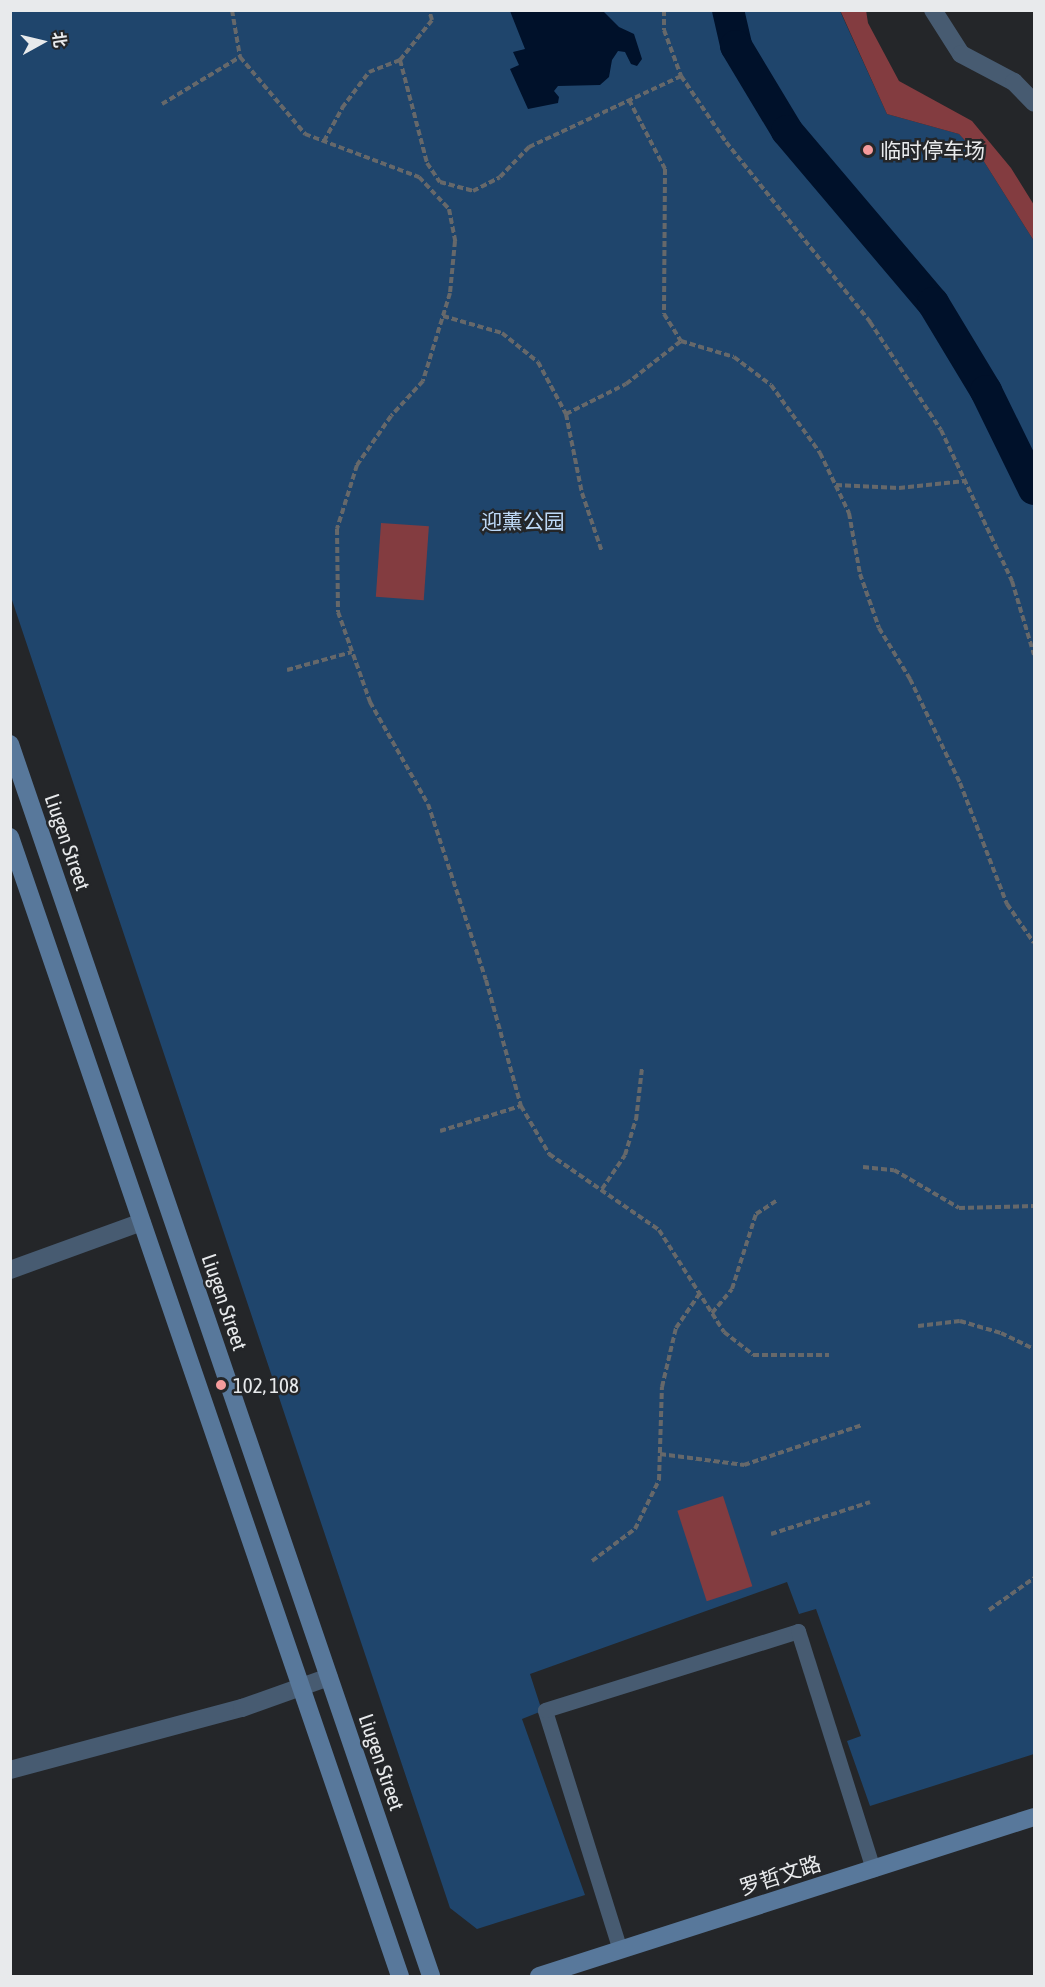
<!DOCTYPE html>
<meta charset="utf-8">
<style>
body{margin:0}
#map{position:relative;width:1045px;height:1987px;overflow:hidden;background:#242629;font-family:"Asap Condensed","Noto Sans SC",sans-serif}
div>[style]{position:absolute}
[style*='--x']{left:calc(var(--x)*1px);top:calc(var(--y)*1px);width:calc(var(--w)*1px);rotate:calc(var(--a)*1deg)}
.green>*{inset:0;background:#1f456c}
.water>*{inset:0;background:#00112a}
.canal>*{height:32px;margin:-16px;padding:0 16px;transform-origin:16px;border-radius:16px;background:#00112a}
.building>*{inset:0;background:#833c40;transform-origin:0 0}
.path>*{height:4px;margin-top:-2px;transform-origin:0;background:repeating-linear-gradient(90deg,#66686a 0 6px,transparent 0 9px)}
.lane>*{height:15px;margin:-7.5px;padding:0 7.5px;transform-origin:7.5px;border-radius:7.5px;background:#475b71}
.street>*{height:18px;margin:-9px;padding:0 9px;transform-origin:9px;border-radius:9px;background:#475b71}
.secondary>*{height:18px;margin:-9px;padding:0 9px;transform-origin:9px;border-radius:9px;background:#58789b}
.dots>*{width:16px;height:16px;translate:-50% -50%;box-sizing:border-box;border:3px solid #242629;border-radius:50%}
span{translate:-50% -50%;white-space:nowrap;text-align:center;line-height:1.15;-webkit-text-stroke:5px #242629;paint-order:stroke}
.poi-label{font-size:21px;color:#e8eaec}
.left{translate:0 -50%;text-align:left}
.park-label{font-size:21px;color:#bed9f7}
.street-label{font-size:21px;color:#e8eaec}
.frame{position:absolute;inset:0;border:12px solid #e8eaec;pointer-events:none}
.north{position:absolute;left:12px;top:12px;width:60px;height:60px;-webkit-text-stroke:4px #242629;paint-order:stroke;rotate:82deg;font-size:16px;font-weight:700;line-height:24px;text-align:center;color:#e8eaec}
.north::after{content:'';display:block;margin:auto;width:21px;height:27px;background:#e8eaec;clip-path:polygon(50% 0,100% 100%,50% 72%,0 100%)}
</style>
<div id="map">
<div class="green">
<div style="clip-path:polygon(804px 10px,840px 11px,887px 114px,959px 134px,983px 160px,1034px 241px,1034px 1754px,870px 1806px,847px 1741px,861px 1736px,816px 1609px,799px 1614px,787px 1582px,530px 1674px,542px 1711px,522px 1719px,585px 1895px,477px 1929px,450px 1908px,11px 597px,10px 11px)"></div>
</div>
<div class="water">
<div style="clip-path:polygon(510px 11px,603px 11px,619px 27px,634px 34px,642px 59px,637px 66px,631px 64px,625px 52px,618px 51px,612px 60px,609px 77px,600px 85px,558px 86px,554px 91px,559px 97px,558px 103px,528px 109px,510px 69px,519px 65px,513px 52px,525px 49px)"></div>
</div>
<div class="canal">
<div style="--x:728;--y:10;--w:37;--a:77"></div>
<div style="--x:736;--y:46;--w:99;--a:59"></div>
<div style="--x:787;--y:131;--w:226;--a:49.7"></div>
<div style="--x:933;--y:303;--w:103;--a:58.9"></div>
<div style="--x:986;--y:391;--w:109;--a:63.9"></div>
</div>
<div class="building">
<div style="clip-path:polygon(840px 10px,866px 10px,868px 23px,899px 81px,972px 121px,1011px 168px,1034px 205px,1034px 241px,983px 160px,959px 134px,887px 114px)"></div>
<div style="left:381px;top:523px;width:48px;height:74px;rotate:4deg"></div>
<div style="left:723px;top:1496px;width:95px;height:48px;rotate:72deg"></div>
</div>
<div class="path">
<div style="--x:232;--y:10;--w:48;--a:80.3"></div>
<div style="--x:240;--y:57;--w:101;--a:49.8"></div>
<div style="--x:305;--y:134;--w:122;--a:20.7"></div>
<div style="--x:419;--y:177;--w:44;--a:46.8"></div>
<div style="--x:449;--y:209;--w:33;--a:79"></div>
<div style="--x:455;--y:241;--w:52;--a:95.5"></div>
<div style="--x:450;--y:293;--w:92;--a:107.1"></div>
<div style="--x:423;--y:381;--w:47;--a:132.4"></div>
<div style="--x:391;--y:416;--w:60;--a:124.8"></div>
<div style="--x:357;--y:465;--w:67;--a:107.4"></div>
<div style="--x:337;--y:529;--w:83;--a:89.3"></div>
<div style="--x:338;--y:612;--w:96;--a:70.4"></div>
<div style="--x:370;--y:702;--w:117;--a:60.4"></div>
<div style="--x:428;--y:804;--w:185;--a:71.8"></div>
<div style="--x:486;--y:980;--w:131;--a:74.5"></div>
<div style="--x:521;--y:1106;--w:56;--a:59.7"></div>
<div style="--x:549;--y:1154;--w:134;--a:34.6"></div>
<div style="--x:659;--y:1230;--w:121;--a:57.5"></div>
<div style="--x:724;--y:1332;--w:37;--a:38"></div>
<div style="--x:753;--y:1355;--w:76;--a:0"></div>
<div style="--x:664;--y:10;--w:20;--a:90"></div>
<div style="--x:664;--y:30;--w:49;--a:69.7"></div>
<div style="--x:681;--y:76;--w:80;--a:55.7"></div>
<div style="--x:726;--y:142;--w:231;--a:51.3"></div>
<div style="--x:870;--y:322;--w:129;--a:56.7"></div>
<div style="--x:941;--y:430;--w:167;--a:64.8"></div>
<div style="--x:1012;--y:581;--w:77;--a:73.4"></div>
<div style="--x:400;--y:60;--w:106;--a:75.3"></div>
<div style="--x:427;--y:163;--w:23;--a:56"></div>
<div style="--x:440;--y:182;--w:34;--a:15"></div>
<div style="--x:473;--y:191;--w:30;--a:-27"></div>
<div style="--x:500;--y:177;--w:42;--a:-46"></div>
<div style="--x:529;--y:147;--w:168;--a:-25"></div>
<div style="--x:629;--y:100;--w:78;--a:62.4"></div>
<div style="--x:665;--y:169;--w:145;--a:90.4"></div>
<div style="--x:664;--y:314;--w:32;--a:58"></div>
<div style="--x:681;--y:341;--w:55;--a:16.8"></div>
<div style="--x:734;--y:357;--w:46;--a:37.1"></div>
<div style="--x:771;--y:385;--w:84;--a:54.2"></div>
<div style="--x:820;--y:453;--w:67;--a:64.2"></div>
<div style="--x:849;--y:513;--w:62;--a:79.8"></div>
<div style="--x:860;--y:574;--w:57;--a:70.6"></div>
<div style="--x:879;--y:628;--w:60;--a:58.7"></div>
<div style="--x:910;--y:679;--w:115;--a:64.3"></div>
<div style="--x:960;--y:783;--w:130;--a:68.8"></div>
<div style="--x:1007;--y:904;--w:47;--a:55.3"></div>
<div style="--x:162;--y:104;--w:91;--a:-31.1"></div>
<div style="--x:324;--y:141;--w:38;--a:-61"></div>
<div style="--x:342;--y:108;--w:45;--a:-53.1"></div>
<div style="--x:369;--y:72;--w:33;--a:-21"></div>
<div style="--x:400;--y:60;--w:51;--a:-51.3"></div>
<div style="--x:432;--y:20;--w:10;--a:-107"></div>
<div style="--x:443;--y:316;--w:61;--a:16.1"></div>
<div style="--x:502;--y:333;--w:46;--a:38.9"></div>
<div style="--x:538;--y:362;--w:59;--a:61.7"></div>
<div style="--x:566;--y:414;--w:81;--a:78.6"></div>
<div style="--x:582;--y:493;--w:62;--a:71.3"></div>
<div style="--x:566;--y:414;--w:67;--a:-26.6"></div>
<div style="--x:626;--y:384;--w:70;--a:-38"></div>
<div style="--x:836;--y:485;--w:63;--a:2.7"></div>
<div style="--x:899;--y:488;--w:66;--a:-6.1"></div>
<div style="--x:287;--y:670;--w:67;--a:-15.5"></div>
<div style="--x:440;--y:1131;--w:85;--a:-17.2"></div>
<div style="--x:863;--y:1167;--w:31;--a:6"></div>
<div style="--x:894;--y:1170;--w:75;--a:30.3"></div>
<div style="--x:959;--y:1208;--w:75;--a:-1.5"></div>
<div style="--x:602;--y:1189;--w:41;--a:-55.9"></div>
<div style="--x:625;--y:1155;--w:37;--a:-73"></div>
<div style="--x:636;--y:1120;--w:52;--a:-83.4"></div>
<div style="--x:712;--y:1313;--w:31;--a:-50"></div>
<div style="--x:732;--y:1289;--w:79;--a:-72.3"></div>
<div style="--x:756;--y:1214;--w:24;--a:-33"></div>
<div style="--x:918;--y:1326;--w:42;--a:-6.8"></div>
<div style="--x:960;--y:1321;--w:43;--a:16.3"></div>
<div style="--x:1001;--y:1333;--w:37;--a:26"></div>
<div style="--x:660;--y:1454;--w:85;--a:7.5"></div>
<div style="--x:744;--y:1465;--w:125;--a:-18.7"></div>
<div style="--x:771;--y:1534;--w:104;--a:-17.9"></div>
<div style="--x:592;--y:1561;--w:54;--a:-36.7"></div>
<div style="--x:635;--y:1529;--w:55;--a:-63.9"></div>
<div style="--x:659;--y:1480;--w:93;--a:-88.2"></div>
<div style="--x:662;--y:1387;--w:61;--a:-76.7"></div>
<div style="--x:676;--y:1328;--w:42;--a:-55.6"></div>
<div style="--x:989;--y:1610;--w:55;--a:-35.4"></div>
</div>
<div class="lane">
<div style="--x:620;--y:1950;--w:251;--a:-107.4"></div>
<div style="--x:545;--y:1710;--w:265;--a:-17.3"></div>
<div style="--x:798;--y:1631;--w:250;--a:72.5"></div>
</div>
<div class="street">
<div style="--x:933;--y:10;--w:52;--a:57.5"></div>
<div style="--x:961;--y:54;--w:60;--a:27.8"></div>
<div style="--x:1014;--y:82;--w:29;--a:46"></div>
<div style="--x:10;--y:1270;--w:140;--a:-20"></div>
<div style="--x:10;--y:1770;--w:240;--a:-15"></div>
<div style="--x:242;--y:1708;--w:92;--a:-19.6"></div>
</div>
<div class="secondary">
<div style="--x:10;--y:744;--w:1302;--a:71.13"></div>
<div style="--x:10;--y:837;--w:1204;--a:71.1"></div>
<div style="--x:539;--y:1976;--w:520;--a:-17.81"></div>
</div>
<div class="dots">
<div style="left:868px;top:150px;background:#f59b9c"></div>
<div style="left:221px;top:1385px;background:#f59b9c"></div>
</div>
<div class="poi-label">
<span class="left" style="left:880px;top:150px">临时停车场</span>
<span class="left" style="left:233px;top:1385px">102, 108</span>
</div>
<div class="park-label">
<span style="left:523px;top:521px">迎薰公园</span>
</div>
<div class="street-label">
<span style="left:68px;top:842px;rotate:71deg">Liugen Street</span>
<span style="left:225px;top:1302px;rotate:71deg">Liugen Street</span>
<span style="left:382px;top:1762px;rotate:71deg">Liugen Street</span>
<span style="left:780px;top:1875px;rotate:-18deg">罗哲文路</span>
</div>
<div class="frame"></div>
<div class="north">北</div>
</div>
